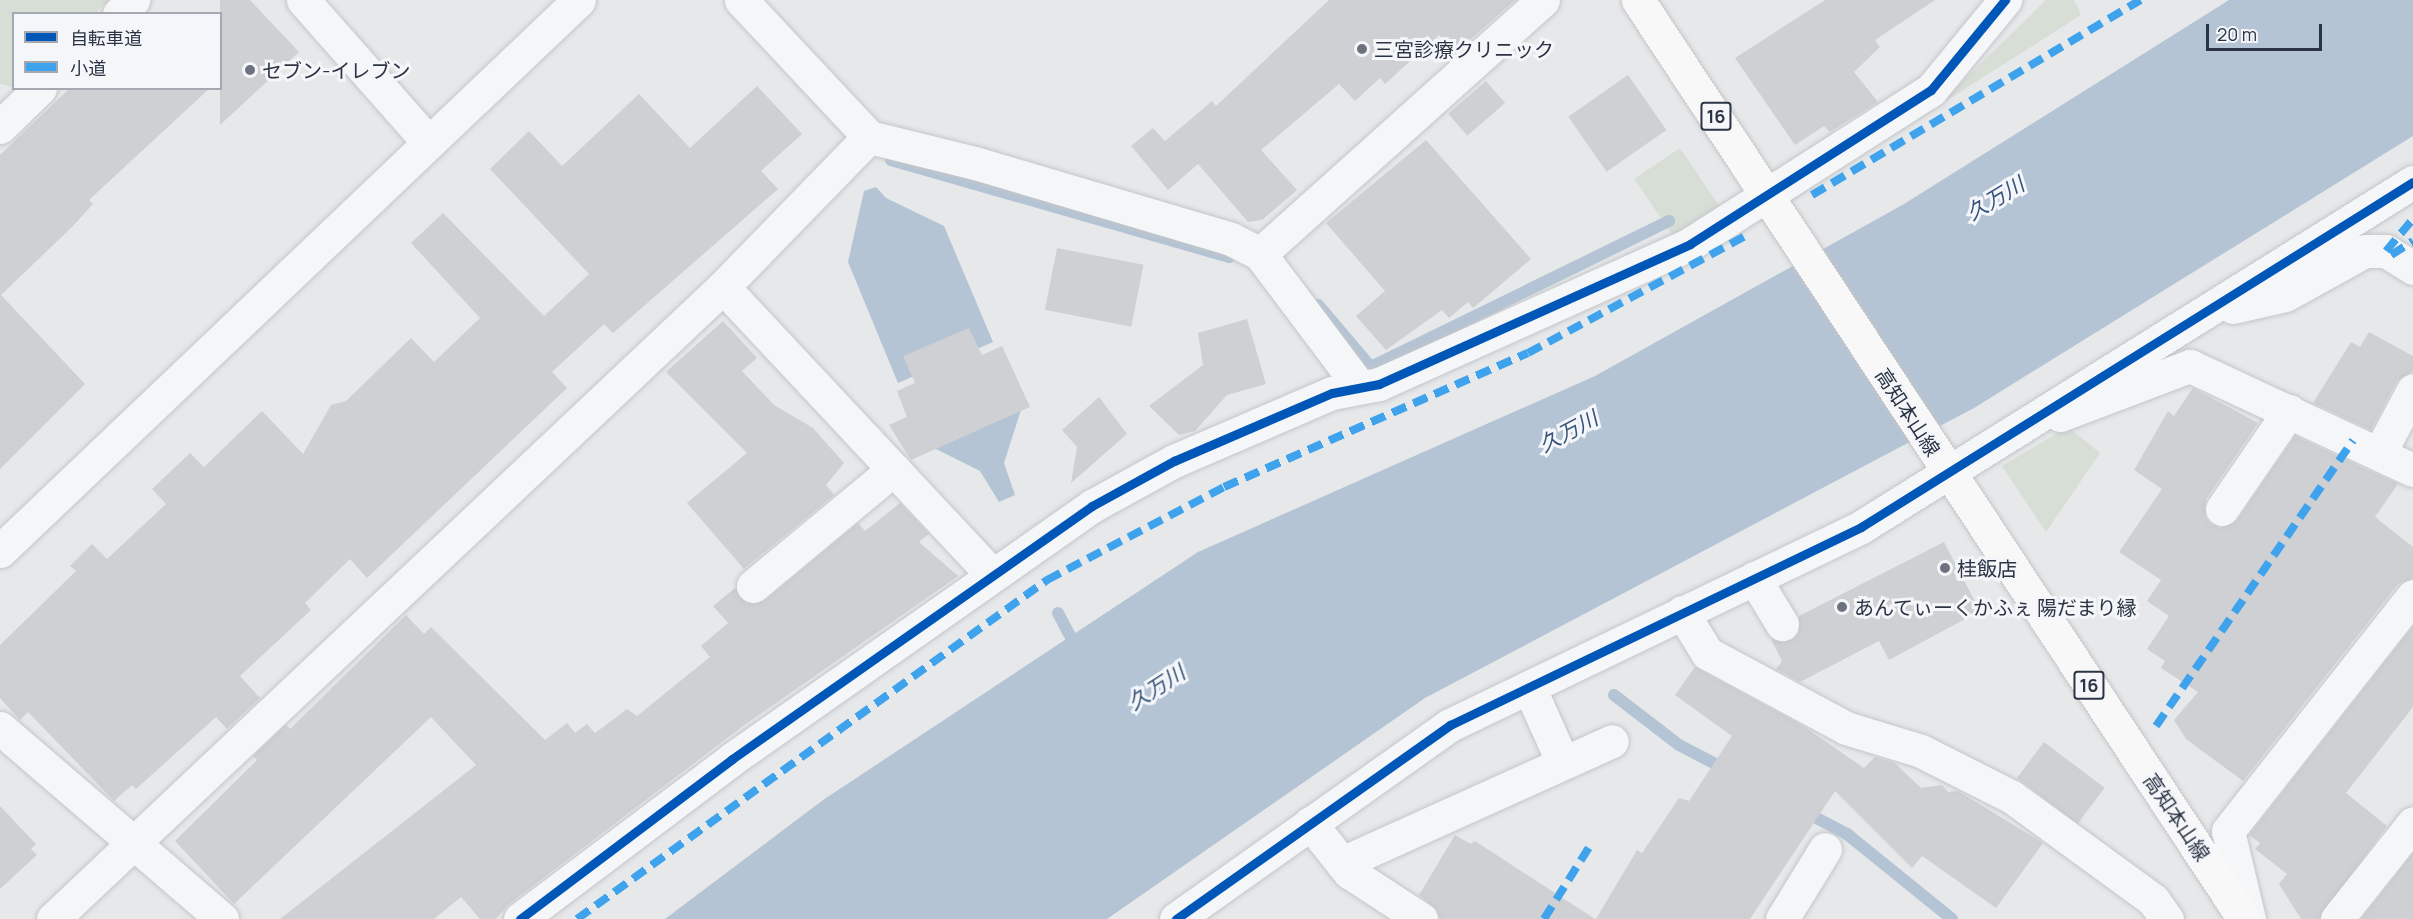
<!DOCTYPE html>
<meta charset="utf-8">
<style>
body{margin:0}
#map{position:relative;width:2413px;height:919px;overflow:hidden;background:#e6e8ea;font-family:Manrope,"Noto Sans JP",sans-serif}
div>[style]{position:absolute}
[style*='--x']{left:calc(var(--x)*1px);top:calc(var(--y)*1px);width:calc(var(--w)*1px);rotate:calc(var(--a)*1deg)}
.green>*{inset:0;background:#d6ded6;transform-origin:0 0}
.water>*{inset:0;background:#b4c4d5}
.stream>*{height:12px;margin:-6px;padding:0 6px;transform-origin:6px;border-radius:6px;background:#b4c4d5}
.building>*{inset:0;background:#ced0d3;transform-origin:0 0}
.roads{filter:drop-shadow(0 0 2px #c4c6c8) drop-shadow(0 0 2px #c4c6c8)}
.minor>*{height:33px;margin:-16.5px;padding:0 16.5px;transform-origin:16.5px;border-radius:16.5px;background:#f5f6f7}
.major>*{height:33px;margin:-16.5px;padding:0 16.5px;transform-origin:16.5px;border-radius:16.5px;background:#f8f8f8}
.quiet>*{height:8px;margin-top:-4px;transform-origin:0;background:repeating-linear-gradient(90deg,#3ea3ec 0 15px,transparent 0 23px)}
.cycleway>*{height:9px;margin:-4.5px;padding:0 4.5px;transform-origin:4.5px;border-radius:4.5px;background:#0057b8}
.dots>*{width:16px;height:16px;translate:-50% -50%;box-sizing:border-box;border:3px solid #f4f6f9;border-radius:50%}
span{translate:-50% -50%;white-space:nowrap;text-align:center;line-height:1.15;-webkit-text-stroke:6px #f4f6f9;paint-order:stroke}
.shield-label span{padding:2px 4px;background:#f4f6f9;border:2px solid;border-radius:4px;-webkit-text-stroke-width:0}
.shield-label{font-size:18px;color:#2b3445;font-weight:700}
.poi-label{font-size:20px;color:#2b3445}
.left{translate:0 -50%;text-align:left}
.street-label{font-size:20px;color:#2b3445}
.water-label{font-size:21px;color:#34527a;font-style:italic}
.legend{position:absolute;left:12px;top:12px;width:210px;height:78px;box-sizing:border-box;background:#f4f6f9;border:2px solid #a4a8b1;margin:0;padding:8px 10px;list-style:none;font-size:18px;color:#2b3445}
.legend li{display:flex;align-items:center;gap:12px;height:30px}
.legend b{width:30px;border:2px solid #a4a8b1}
.scale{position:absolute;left:2206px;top:24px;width:116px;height:27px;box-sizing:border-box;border:3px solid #2b3445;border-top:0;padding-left:8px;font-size:18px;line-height:21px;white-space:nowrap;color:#2b3445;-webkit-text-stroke:4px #f4f6f9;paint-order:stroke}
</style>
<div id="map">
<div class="green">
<div style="clip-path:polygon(0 0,109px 0,95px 13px,14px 14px,13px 87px,0 84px)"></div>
<div style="clip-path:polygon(2046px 0,2074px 0,2081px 15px,1935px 108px)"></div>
<div style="left:1680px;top:148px;width:69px;height:55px;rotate:56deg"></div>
<div style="clip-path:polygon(2068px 427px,2100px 453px,2046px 532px,2002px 466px)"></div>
</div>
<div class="water">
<div style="clip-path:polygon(2229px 0,2413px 0,2413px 136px,1974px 408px,1425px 698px,1107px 919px,665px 919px,823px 800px,1198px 552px,1595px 376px,1904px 204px)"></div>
<div style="clip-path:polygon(876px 187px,886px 198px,944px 226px,993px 342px,898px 383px,848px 262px,864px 191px)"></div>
<div style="clip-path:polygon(1021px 410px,1004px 463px,1015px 495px,999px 502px,980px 471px,932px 447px)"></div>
</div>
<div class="stream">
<div style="--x:891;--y:160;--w:352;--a:16"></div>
<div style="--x:1318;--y:305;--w:82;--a:49.5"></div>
<div style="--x:1371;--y:367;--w:332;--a:-26.1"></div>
<div style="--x:1058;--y:613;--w:41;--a:62.2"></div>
<div style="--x:1614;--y:695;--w:82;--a:37.6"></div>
<div style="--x:1679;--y:745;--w:54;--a:27.5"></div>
<div style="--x:1803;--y:811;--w:50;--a:27.6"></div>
<div style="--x:1847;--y:834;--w:135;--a:39"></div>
</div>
<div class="building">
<div style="clip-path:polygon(220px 0,250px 0,299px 52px,220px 125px)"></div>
<div style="clip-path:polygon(1329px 0,1515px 0,1455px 53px,1439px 35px,1385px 84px,1380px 78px,1355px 101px,1339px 84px,1261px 150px,1297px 190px,1262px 220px,1248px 222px,1198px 164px,1168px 190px,1131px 146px,1153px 128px,1165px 141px,1212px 101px,1216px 106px)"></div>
<div style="clip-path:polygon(1825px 0,1935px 0,1875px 40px,1880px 47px,1854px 72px,1878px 102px,1830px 132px,1824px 126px,1795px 145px,1735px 58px)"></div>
<div style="left:1628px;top:75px;width:67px;height:73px;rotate:55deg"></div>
<div style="left:1486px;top:81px;width:29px;height:50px;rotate:49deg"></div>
<div style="clip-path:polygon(757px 86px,802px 134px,761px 171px,778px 189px,613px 333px,604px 324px,552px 372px,567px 388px,367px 578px,350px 559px,305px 603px,311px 610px,240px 676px,260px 698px,227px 729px,216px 717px,136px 789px,132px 785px,114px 801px,28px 712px,20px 720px,0 698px,0 645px,76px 571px,70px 566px,92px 544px,107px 559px,166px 504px,152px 489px,190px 453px,204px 467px,262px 411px,303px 454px,331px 405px,346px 401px,411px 338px,434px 362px,480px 318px,411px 243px,443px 213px,544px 316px,589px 274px,490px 169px,529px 131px,562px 166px,639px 94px,690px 148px)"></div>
<div style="clip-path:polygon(70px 88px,210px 88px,89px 200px,93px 204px,72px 227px,1px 295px,85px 384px,0 469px,0 155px)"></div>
<div style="clip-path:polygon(1426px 140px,1531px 259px,1473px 308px,1468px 302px,1449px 318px,1442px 310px,1386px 350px,1356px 316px,1385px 291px,1326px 223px)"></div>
<div style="left:1057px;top:248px;width:88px;height:63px;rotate:11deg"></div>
<div style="clip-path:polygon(1247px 319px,1266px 384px,1227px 395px,1195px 431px,1179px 435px,1149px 406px,1203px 365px,1198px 333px)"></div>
<div style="clip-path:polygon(723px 321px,757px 358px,742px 371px,774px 405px,813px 428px,844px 463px,826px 485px,834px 495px,744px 569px,687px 503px,747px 453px,666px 372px)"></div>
<div style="clip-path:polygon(969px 328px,982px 355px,1002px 346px,1030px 407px,911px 460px,889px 425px,907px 417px,897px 391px,915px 383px,903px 356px)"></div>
<div style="clip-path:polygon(2369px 332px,2413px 356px,2413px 371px,2397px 381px,2371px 430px,2313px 403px,2351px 342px,2360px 347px)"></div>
<div style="clip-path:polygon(2193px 388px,2258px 423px,2206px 499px,2205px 517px,2211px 524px,2221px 528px,2237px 520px,2295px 436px,2398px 484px,2375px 517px,2413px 547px,2413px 578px,2398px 584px,2243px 781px,2186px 739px,2174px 720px,2198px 692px,2161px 668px,2165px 661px,2147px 649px,2169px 616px,2147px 601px,2161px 580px,2119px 552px,2162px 489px,2134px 470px,2168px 411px,2174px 416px)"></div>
<div style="clip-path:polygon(1099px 397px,1127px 434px,1071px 483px,1077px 447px,1062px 430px)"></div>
<div style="clip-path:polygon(900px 503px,929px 534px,919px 542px,958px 576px,743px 726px,509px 904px,496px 919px,480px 919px,461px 897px,434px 919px,280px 919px,476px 765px,431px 717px,234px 904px,175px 841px,257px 760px,253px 756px,286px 725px,290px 729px,406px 615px,424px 634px,431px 627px,545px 740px,567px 723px,575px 733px,587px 724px,595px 733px,627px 709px,637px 716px,710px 657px,701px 646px,728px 623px,713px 606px,735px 588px,746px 603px,764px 601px,858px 523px,865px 531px)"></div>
<div style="clip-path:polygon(1944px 542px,1980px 611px,1889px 660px,1879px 641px,1800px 682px,1776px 669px,1782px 661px,1771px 639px,1792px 640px,1799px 632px,1799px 616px)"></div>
<div style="clip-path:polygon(2413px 626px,2413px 707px,2346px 793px,2387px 826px,2319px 919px,2301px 919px,2279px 884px,2287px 874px,2255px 849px,2260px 843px,2249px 835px)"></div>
<div style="clip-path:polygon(1695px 667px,1803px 726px,1864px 768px,1875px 757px,1895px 763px,1921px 788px,1942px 785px,1948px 792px,1958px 791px,2043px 843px,1996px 908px,1922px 856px,1912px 868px,1835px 791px,1750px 919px,1596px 919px,1637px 850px,1642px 853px,1679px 798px,1689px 801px,1732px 736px,1675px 695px)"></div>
<div style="left:2044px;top:742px;width:76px;height:45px;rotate:37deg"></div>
<div style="clip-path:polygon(0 806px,36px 844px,31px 849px,37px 855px,0 889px)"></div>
<div style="clip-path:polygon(1455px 835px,1471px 844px,1475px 841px,1595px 919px,1440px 919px,1437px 910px,1419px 895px)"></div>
<div style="clip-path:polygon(2413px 853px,2413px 919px,2361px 919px)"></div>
</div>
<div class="roads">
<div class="minor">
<div style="--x:303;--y:0;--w:189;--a:48.6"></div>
<div style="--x:741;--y:0;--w:187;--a:46.9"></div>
<div style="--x:869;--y:137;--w:109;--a:13.8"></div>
<div style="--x:975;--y:163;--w:267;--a:16.5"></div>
<div style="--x:1231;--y:239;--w:33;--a:27"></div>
<div style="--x:1260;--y:254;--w:166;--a:53.1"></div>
<div style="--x:119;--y:14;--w:20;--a:-45"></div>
<div style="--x:0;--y:127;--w:56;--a:-44.3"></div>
<div style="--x:1260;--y:254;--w:380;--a:-41.9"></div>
<div style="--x:723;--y:287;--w:392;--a:46.9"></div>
<div style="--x:2233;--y:307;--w:53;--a:-13"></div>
<div style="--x:2285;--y:295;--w:91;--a:-28.8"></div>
<div style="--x:2365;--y:251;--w:21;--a:0"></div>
<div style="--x:2386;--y:251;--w:32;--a:32"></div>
<div style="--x:2060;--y:415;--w:139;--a:-20.7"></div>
<div style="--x:2190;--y:366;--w:246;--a:25"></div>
<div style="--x:2380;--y:452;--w:70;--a:-62"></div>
<div style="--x:2222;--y:509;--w:119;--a:-55.6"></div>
<div style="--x:0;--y:551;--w:799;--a:-43.58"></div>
<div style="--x:1754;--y:578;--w:54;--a:58.7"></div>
<div style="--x:753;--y:586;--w:183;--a:-39.7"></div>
<div style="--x:1682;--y:612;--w:48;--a:58.6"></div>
<div style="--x:1707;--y:653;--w:158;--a:28.3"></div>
<div style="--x:1846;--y:728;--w:78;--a:17"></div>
<div style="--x:1921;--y:751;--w:102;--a:26.8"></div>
<div style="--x:2012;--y:797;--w:175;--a:36.1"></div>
<div style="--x:2153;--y:900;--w:24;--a:54"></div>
<div style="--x:1529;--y:687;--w:83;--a:65.9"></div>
<div style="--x:0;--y:728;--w:293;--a:40.7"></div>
<div style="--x:1310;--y:823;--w:63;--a:51.5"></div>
<div style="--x:1349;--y:872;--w:86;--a:33.1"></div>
<div style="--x:1342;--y:863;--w:296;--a:-24.3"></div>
<div style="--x:53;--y:919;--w:921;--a:-43.33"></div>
<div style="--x:723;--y:287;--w:209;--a:-45.8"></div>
<div style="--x:520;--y:919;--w:266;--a:-37"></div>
<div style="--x:732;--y:759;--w:440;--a:-35.1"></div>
<div style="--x:1092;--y:506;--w:94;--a:-28.8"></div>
<div style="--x:1174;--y:461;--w:172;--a:-23.3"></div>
<div style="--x:1332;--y:393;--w:48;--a:-10.8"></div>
<div style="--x:1379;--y:384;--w:341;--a:-24.2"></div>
<div style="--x:1690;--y:244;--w:286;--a:-32.6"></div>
<div style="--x:1931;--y:90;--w:117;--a:-50.6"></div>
<div style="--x:1176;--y:919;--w:336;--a:-35.3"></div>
<div style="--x:1450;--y:725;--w:456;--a:-25.7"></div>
<div style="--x:1861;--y:527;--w:651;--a:-32.01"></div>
<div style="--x:1782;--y:919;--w:82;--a:-58.4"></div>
<div style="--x:2249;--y:919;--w:90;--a:-103.4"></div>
<div style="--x:2228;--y:831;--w:299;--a:-51.8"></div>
<div style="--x:2337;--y:919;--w:122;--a:-51.6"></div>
</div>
<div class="major">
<div style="--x:1638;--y:0;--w:1101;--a:56.6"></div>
</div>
</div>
<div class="quiet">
<div style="--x:1812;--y:195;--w:382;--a:-30.7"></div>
<div style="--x:2386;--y:251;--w:42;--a:-49.8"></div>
<div style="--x:2391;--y:255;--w:26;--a:-32"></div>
<div style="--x:2156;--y:726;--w:347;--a:-55.4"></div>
<div style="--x:577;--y:919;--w:580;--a:-35.8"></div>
<div style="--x:1047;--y:580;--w:200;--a:-27.7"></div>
<div style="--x:1224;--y:487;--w:332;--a:-23.8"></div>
<div style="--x:1528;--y:353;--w:251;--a:-28.3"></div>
<div style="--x:1544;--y:919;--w:92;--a:-57.9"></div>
</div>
<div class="cycleway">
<div style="--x:520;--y:919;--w:266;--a:-37"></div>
<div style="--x:732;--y:759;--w:440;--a:-35.1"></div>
<div style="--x:1092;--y:506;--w:94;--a:-28.8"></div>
<div style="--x:1174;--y:461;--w:172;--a:-23.3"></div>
<div style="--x:1332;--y:393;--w:48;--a:-10.8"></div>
<div style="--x:1379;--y:384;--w:341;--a:-24.2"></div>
<div style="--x:1690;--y:244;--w:286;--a:-32.6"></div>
<div style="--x:1931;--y:90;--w:117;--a:-50.6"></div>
<div style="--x:1176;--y:919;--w:336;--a:-35.3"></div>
<div style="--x:1450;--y:725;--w:456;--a:-25.7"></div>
<div style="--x:1861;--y:527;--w:651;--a:-32.01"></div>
</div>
<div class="dots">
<div style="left:1362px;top:49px;background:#6c737f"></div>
<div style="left:250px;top:70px;background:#6c737f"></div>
<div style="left:1945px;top:568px;background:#6c737f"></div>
<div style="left:1842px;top:607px;background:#6c737f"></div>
</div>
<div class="shield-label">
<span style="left:1716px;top:116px">16</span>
<span style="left:2089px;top:685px">16</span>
</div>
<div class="poi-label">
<span class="left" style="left:1374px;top:49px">三宮診療クリニック</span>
<span class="left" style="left:262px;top:70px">セブン-イレブン</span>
<span class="left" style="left:1957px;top:568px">桂飯店</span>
<span class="left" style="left:1854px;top:607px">あんてぃーくかふぇ 陽だまり縁</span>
</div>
<div class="street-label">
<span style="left:1908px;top:412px;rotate:57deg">高知本山線</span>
<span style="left:2177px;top:817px;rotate:56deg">高知本山線</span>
</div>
<div class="water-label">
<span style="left:1995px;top:198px;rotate:-31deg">久万川</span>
<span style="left:1568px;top:431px;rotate:-28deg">久万川</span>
<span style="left:1156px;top:687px;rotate:-33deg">久万川</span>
</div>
<ul class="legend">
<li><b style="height:8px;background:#0057b8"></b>自転車道</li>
<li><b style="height:8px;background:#3ea3ec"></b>小道</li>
</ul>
<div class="scale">20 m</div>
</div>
